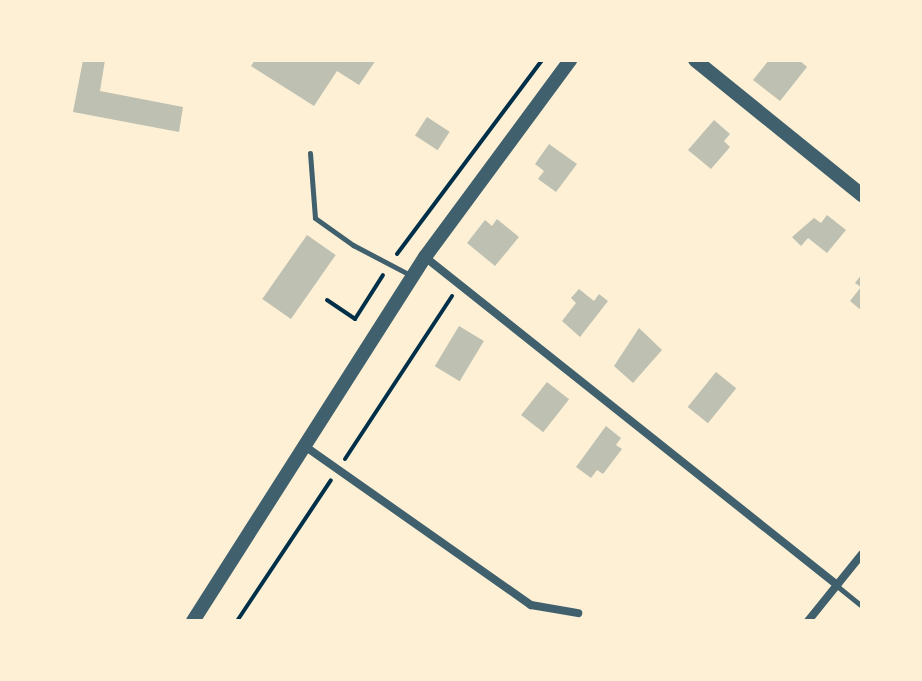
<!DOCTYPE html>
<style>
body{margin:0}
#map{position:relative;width:922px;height:681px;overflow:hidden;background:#fdf0d5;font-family:Helvetica,sans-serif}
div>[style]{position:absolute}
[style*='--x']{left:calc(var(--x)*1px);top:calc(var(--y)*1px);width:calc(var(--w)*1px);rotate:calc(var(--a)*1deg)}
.building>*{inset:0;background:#bec0b2;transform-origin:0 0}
.path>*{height:4px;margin:-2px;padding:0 2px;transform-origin:2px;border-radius:2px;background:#003049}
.service>*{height:5px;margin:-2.5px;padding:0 2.5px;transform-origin:2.5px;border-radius:2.5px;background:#3f606c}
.minor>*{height:8px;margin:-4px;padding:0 4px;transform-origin:4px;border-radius:4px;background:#3f606c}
.tertiary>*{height:14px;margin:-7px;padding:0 7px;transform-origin:7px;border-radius:7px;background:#3f606c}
span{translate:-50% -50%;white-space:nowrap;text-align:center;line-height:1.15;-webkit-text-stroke:7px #fdf0d5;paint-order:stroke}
.frame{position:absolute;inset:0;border:62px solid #fdf0d5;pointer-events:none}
</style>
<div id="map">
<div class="building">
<div style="clip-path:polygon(83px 60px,105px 60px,100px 91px,183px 107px,179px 132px,73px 112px)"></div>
<div style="clip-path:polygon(255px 60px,376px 60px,359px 85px,337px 71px,314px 106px,251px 66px)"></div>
<div style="clip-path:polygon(769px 60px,799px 60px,807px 67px,780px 101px,753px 80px)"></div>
<div style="left:427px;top:117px;width:27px;height:22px;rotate:33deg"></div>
<div style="clip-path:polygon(714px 120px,730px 134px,724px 141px,730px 147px,711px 169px,688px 150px)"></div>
<div style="clip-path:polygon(549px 144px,577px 164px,556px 192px,538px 179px,544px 171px,535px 164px)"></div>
<div style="clip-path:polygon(827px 215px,846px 230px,827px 253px,808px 238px,801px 246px,792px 237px,814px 218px,821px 223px)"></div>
<div style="clip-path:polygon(497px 219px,519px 237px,495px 266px,467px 243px,485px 220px,492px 226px)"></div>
<div style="left:307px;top:235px;width:35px;height:78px;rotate:35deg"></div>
<div style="clip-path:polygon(862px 274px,862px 311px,850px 301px,861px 287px,855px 283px)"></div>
<div style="clip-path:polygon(579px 289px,594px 301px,599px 294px,608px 301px,580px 337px,562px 321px,576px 303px,571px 298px)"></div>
<div style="left:459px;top:326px;width:29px;height:47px;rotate:31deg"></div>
<div style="clip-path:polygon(639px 328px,662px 350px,633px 383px,614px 366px)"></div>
<div style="left:716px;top:372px;width:26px;height:45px;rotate:39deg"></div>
<div style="left:547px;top:382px;width:28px;height:42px;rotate:38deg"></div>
<div style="clip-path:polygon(606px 426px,621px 438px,616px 445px,622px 449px,603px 474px,597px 470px,591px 478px,576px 467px)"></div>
</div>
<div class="path">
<div style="--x:397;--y:254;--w:242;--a:-53.2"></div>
<div style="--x:327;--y:300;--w:34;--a:34"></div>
<div style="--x:355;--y:319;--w:52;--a:-57.5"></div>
<div style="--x:345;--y:459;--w:195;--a:-56.7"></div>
<div style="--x:237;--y:621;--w:169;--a:-56.3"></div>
</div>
<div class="service">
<div style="--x:310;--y:153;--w:65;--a:85.6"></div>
<div style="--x:315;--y:218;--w:47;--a:35.4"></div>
<div style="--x:353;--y:245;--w:67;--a:27.7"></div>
<div style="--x:837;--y:586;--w:32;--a:39"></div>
</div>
<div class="minor">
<div style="--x:425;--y:257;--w:527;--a:38.52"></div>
<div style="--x:306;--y:447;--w:275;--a:35.1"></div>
<div style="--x:531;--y:605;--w:48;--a:9.7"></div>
<div style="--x:808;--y:621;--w:86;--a:-51.1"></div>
</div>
<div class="tertiary">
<div style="--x:695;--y:60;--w:215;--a:39"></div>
<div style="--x:193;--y:621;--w:432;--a:-57.5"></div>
<div style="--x:425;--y:257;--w:245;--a:-53.6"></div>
</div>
<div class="frame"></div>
</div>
